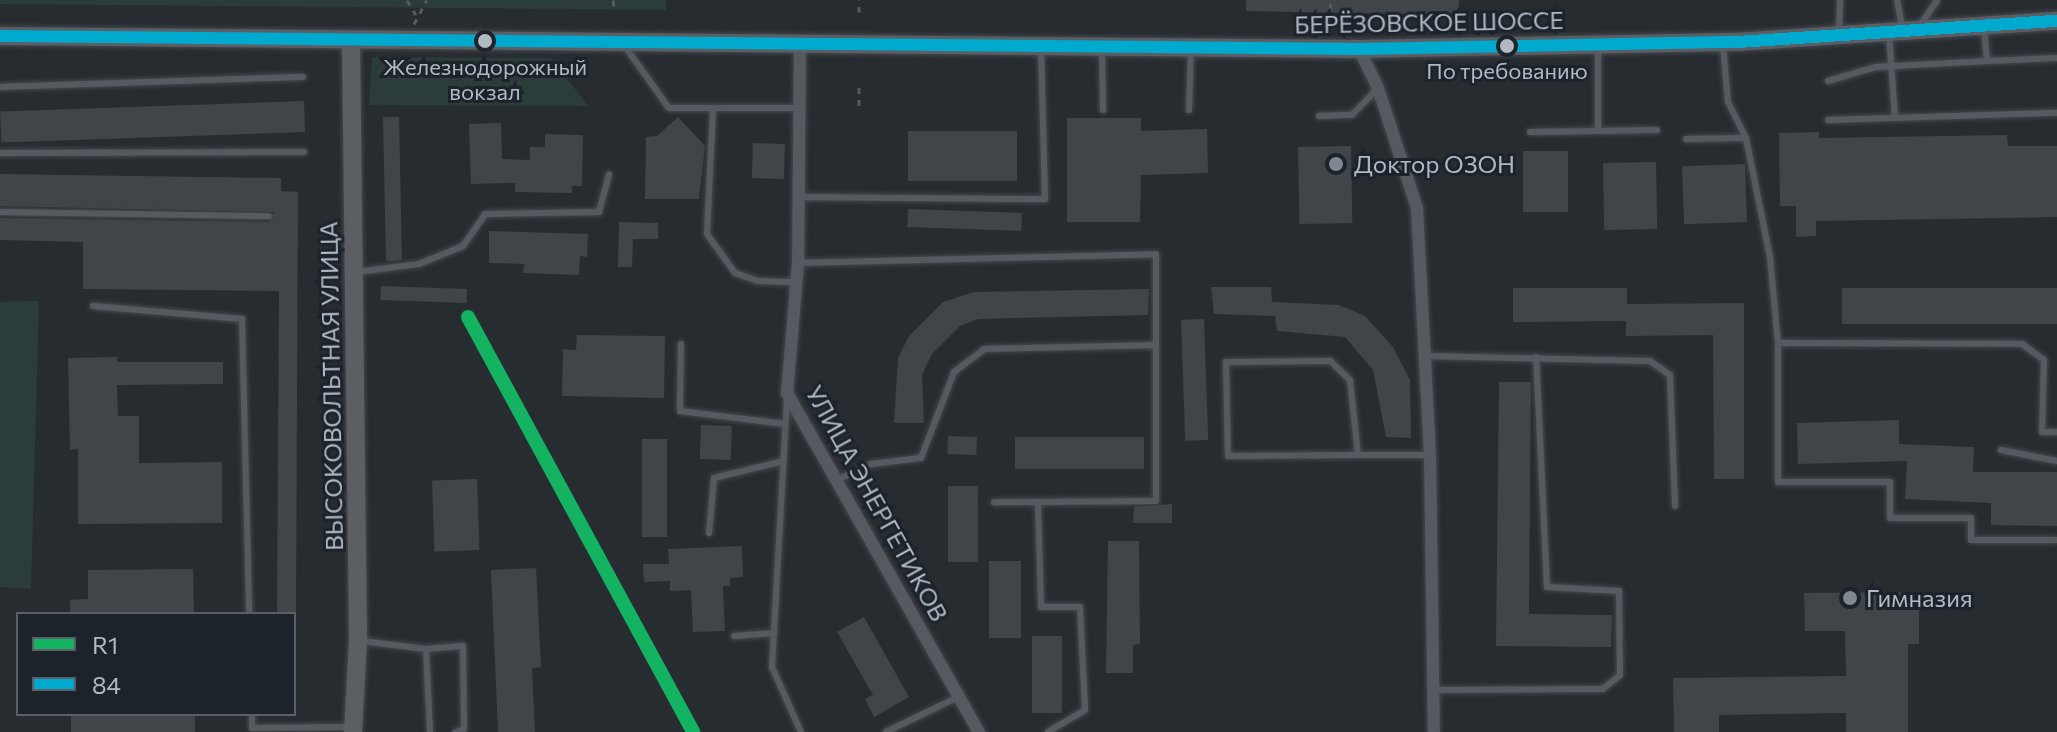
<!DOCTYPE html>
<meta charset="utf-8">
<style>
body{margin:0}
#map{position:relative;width:2057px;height:732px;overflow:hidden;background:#272c31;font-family:Commissioner,sans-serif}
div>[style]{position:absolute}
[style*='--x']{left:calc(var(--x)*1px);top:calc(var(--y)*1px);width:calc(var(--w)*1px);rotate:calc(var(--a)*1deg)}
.green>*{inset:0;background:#2b3c3b}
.building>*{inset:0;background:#404549;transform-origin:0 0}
.path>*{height:3px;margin-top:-1.5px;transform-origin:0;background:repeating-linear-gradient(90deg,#565b5e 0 6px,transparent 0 12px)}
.roads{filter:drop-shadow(0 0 2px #44484c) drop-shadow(0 0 2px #44484c)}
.lane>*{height:6px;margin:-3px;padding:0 3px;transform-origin:3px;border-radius:3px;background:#565a60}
.street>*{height:12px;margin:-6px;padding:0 6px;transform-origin:6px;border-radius:6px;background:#565a60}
.secondary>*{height:18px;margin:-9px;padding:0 9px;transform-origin:9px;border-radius:9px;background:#5b5f64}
.bus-1>*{height:12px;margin:-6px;padding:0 6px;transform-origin:6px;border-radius:6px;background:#00a9ce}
.rail-1>*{height:14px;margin:-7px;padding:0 7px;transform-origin:7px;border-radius:7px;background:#13b361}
.dots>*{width:22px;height:22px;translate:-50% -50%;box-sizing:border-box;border:4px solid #1c232b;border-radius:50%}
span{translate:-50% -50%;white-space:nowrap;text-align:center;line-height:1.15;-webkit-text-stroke:6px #1c232b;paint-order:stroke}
.bus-label{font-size:22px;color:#b1b9c3}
.street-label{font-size:24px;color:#b1b9c3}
.poi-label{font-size:24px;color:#b1b9c3}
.left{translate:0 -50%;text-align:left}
.legend{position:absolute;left:16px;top:612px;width:280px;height:104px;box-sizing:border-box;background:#1c232b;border:2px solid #585f68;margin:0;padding:10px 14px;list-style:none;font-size:24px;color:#b1b9c3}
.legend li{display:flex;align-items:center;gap:16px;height:40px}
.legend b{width:40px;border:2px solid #585f68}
</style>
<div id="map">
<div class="green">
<div style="clip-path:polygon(0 0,666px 0,666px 10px,0 4px)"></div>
<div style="clip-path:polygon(372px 57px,551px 58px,588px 106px,369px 105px)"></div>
<div style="clip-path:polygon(39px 301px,31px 589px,0 587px,0 302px)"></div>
</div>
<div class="building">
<div style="clip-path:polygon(1246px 0,1459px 0,1459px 15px,1246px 11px)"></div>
<div style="left:304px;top:101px;width:31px;height:304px;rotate:88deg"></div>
<div style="clip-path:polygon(383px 117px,399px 117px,402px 260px,394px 261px,386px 261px)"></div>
<div style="clip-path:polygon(678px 117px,705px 146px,699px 199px,645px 199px,646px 137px,657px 136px)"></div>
<div style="clip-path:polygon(1067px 118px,1141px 118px,1141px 131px,1207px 129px,1208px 173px,1141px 175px,1140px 222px,1067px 222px)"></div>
<div style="clip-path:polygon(501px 123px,502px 159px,530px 160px,530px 147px,545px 147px,545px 134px,583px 135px,582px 186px,572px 186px,572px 193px,515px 192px,515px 183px,471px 184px,469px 124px)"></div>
<div style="left:908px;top:131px;width:109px;height:50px"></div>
<div style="clip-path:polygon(1819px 132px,1819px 138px,2007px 135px,2008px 146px,2057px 146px,2057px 217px,1816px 221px,1816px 236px,1796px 237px,1796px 206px,1780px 206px,1779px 133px)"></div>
<div style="left:753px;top:143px;width:32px;height:35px;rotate:2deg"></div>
<div style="left:1351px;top:146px;width:77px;height:53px;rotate:89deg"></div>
<div style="left:1523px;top:151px;width:45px;height:61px"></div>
<div style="left:1656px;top:162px;width:67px;height:53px;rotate:89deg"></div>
<div style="left:1745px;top:164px;width:58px;height:63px;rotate:88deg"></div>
<div style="clip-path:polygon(0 174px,281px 178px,281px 191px,298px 192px,296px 614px,277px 614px,279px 291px,83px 289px,83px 242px,0 240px,0 218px,269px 222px,274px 212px,0 206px)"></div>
<div style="left:908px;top:209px;width:114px;height:18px;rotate:2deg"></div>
<div style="clip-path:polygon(619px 222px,658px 223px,658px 239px,633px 239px,632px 267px,618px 267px)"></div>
<div style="clip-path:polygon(489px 231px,588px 234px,587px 257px,580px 256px,579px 275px,523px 273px,524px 264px,489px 263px)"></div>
<div style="left:381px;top:286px;width:86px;height:14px;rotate:2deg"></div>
<div style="clip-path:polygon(1211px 287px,1271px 287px,1272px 302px,1339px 305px,1365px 316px,1393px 347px,1410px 380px,1411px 438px,1386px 437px,1373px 370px,1345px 337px,1277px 331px,1275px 316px,1214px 314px)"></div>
<div style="clip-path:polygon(1513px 288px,1627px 288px,1627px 304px,1744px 303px,1744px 479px,1714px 479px,1713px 335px,1626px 336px,1626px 321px,1513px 322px)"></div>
<div style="left:1842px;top:288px;width:215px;height:36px"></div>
<div style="clip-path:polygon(1149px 289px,1148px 315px,978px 319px,960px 326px,932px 354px,922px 375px,924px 423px,894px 423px,898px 358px,909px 336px,943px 302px,974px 292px)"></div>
<div style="left:1204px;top:319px;width:121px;height:23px;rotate:88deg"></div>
<div style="clip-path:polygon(577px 335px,665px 336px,664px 398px,562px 396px,563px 349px,576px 350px)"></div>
<div style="clip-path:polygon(117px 357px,117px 362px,223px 362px,223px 384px,117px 385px,118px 416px,139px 416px,139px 463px,222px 462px,222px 523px,78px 524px,78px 449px,70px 450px,68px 358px)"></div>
<div style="clip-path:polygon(1499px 382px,1531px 382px,1529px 614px,1612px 615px,1611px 647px,1496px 646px)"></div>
<div style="clip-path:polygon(1899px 420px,1899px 444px,1974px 447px,1973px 472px,2057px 472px,2057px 526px,1991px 525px,1991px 503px,1905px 499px,1907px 461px,1798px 464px,1797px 423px)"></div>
<div style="left:701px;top:425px;width:31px;height:34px;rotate:2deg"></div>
<div style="left:948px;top:436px;width:29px;height:18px;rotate:2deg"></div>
<div style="left:1015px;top:437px;width:129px;height:32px"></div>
<div style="left:642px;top:439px;width:25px;height:98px"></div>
<div style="left:477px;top:479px;width:71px;height:45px;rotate:88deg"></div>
<div style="left:948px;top:486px;width:30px;height:76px"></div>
<div style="clip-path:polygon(1172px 504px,1172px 523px,1133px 523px,1134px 507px)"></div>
<div style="clip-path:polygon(1108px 541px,1139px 541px,1140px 644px,1133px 645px,1133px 673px,1106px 673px)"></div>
<div style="clip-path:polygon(742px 546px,743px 577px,730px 578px,730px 586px,723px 586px,725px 631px,693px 632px,691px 590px,670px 591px,670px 581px,644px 582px,643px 564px,669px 564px,668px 549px)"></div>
<div style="left:989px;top:561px;width:32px;height:77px"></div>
<div style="clip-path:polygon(536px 568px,541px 667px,532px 668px,535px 732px,498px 732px,491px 570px)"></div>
<div style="clip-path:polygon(193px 569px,194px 614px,70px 614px,70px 600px,88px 599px,88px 570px)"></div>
<div style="clip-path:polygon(1919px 592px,1919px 644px,1908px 644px,1908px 732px,1846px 732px,1846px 713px,1719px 715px,1719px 732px,1674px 732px,1673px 678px,1846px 676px,1845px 631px,1805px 631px,1804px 593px)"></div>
<div style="clip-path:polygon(864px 617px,909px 697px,874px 717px,865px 699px,873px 695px,837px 632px)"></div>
<div style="left:1032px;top:636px;width:30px;height:77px"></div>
<div style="left:71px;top:714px;width:124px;height:18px"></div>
</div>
<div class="path">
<div style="--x:407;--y:0;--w:17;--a:59"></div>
<div style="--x:613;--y:0;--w:11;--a:80"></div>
<div style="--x:859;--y:12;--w:12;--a:-90"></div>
<div style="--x:414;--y:24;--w:27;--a:-62"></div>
<div style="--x:1329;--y:33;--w:33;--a:-87"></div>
<div style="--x:859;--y:106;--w:21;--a:-90"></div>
</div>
<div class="roads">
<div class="lane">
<div style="--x:1897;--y:0;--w:31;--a:79"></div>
<div style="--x:1919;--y:27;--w:32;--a:-56"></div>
<div style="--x:1984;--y:27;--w:34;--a:85"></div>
<div style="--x:1987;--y:61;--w:70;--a:-2.5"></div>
<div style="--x:1839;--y:32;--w:32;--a:-88"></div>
<div style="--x:1889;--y:34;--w:84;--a:85.9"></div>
<div style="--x:624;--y:45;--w:77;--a:54.5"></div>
<div style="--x:669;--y:108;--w:130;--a:0"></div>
<div style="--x:1723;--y:46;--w:56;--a:84.9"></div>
<div style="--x:1728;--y:102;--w:40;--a:63.4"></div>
<div style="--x:1746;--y:138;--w:121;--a:78.6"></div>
<div style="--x:1770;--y:257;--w:86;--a:84.7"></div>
<div style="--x:1778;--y:343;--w:139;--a:90"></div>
<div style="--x:1778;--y:482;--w:112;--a:0"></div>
<div style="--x:1890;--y:482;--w:36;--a:90"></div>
<div style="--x:1890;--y:518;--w:81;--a:0"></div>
<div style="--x:1971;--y:518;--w:22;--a:90"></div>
<div style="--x:1971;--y:540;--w:86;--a:0"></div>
<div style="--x:1102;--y:48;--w:62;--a:89.1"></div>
<div style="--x:1598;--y:48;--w:83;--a:90"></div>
<div style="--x:1598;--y:131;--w:59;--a:-1"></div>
<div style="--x:1828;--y:81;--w:50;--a:-16.3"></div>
<div style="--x:1876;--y:67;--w:111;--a:-3.1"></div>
<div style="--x:0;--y:87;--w:303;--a:-1.9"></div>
<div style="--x:713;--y:108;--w:126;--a:92.7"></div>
<div style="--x:707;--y:234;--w:48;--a:54.3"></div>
<div style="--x:735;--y:273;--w:24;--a:19"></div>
<div style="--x:758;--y:281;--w:38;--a:2"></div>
<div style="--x:1189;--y:110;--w:60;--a:-88.1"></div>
<div style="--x:1319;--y:116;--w:33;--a:-2"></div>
<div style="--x:1352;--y:115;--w:37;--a:-46"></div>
<div style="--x:1828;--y:120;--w:229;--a:-1.8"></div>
<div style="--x:1530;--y:132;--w:68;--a:-0.8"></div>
<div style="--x:1686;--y:139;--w:60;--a:-1"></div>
<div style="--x:0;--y:153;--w:304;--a:-0.2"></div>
<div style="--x:800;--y:197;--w:245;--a:0.5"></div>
<div style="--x:1045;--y:199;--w:151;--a:-91.5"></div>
<div style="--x:0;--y:212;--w:269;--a:0.9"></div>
<div style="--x:798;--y:263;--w:358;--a:-1.4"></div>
<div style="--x:1156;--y:254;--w:247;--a:90"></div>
<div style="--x:1156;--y:501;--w:162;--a:179.6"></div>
<div style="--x:357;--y:272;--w:63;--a:-7.4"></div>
<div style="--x:419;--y:264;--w:48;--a:-22.2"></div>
<div style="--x:463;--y:246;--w:39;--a:-55"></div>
<div style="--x:485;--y:214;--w:114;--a:-1"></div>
<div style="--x:599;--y:212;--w:39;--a:-75"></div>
<div style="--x:93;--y:306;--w:150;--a:5"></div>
<div style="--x:242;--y:319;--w:295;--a:88.6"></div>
<div style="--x:1778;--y:343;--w:244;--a:0.2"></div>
<div style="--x:2022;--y:344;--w:27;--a:36"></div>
<div style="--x:2044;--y:360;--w:72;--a:91.6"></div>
<div style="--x:2042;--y:432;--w:15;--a:0"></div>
<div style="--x:681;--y:344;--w:67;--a:90.9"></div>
<div style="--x:680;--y:411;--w:106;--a:7.1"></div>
<div style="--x:1425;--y:356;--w:225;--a:1.3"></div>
<div style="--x:1650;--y:361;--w:24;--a:35"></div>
<div style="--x:1670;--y:375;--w:131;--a:87.8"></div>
<div style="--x:787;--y:398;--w:269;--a:93.2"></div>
<div style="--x:772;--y:667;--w:71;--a:66"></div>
<div style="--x:2001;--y:450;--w:57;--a:11.1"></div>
<div style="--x:1358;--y:455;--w:75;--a:-96.1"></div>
<div style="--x:1350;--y:380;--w:28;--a:-136"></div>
<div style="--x:1330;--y:361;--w:104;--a:179.4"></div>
<div style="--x:1226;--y:362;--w:94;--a:88.8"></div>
<div style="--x:1228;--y:456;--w:130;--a:-0.4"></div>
<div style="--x:1358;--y:455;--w:72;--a:0"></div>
<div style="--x:839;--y:479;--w:35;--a:-25"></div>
<div style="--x:871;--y:464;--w:50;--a:-6.8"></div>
<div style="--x:921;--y:458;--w:92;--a:-69"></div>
<div style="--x:954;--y:372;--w:38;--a:-37"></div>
<div style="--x:984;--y:349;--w:172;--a:-1.3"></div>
<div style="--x:1038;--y:504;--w:103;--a:88.3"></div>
<div style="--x:1041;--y:607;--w:39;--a:0"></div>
<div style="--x:1080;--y:607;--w:103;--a:87.2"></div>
<div style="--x:1085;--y:710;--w:43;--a:149.3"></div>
<div style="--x:709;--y:533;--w:55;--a:-84.8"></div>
<div style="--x:714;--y:478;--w:71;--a:-13.8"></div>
<div style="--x:734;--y:636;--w:40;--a:-4.3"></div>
<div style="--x:362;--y:641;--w:64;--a:7.1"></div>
<div style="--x:426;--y:649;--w:37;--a:-5"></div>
<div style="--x:463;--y:646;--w:83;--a:89.3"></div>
<div style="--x:464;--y:729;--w:9;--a:159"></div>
<div style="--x:426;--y:649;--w:83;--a:87.2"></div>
<div style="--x:1434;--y:690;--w:169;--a:-0.3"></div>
<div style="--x:1603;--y:689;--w:22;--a:-39"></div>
<div style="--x:1620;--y:675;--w:84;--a:-90.7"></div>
<div style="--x:1619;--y:591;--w:72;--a:-176.8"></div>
<div style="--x:1547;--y:587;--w:230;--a:-92.7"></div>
<div style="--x:252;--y:714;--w:14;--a:90"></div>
<div style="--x:252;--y:728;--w:98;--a:-0.6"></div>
<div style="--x:886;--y:732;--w:82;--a:-25.9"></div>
</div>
<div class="street">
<div style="--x:800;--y:42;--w:221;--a:90.5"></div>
<div style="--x:798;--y:263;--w:130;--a:94.8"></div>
<div style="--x:787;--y:393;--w:390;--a:60.5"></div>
<div style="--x:1359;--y:49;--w:43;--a:64"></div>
<div style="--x:1378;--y:88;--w:126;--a:72"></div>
<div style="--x:1417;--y:208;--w:247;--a:87"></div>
<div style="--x:1430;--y:455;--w:277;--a:89.2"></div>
</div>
<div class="secondary">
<div style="--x:0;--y:36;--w:1359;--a:0.55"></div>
<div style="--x:1359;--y:49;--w:378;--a:-1.1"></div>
<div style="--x:1737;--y:42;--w:321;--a:-3.8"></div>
<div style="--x:351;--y:40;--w:600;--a:89.33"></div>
<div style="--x:358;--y:640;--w:92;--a:93.1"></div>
</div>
</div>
<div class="bus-1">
<div style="--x:0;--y:36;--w:1359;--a:0.55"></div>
<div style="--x:1359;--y:49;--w:378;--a:-1.1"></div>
<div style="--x:1737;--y:42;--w:321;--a:-3.8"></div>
</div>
<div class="rail-1">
<div style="--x:468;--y:317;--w:472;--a:61.5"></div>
</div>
<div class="dots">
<div style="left:485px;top:41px;background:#b1b9c3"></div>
<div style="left:1507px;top:46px;background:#b1b9c3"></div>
<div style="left:1336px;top:164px;background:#818890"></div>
<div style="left:1850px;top:598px;background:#818890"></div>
</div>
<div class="bus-label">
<span style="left:485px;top:79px">Железнодорожный<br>вокзал</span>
<span style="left:1507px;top:71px">По требованию</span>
</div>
<div class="street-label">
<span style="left:1429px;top:22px;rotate:-1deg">БЕРЁЗОВСКОЕ ШОССЕ</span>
<span style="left:331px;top:386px;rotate:-91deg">ВЫСОКОВОЛЬТНАЯ УЛИЦА</span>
<span style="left:877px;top:503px;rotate:61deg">УЛИЦА ЭНЕРГЕТИКОВ</span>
</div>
<div class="poi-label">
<span class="left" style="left:1354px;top:164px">Доктор ОЗОН</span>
<span class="left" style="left:1866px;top:598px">Гимназия</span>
</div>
<ul class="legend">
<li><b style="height:10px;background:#13b361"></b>R1</li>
<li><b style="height:10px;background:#00a9ce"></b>84</li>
</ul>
</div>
